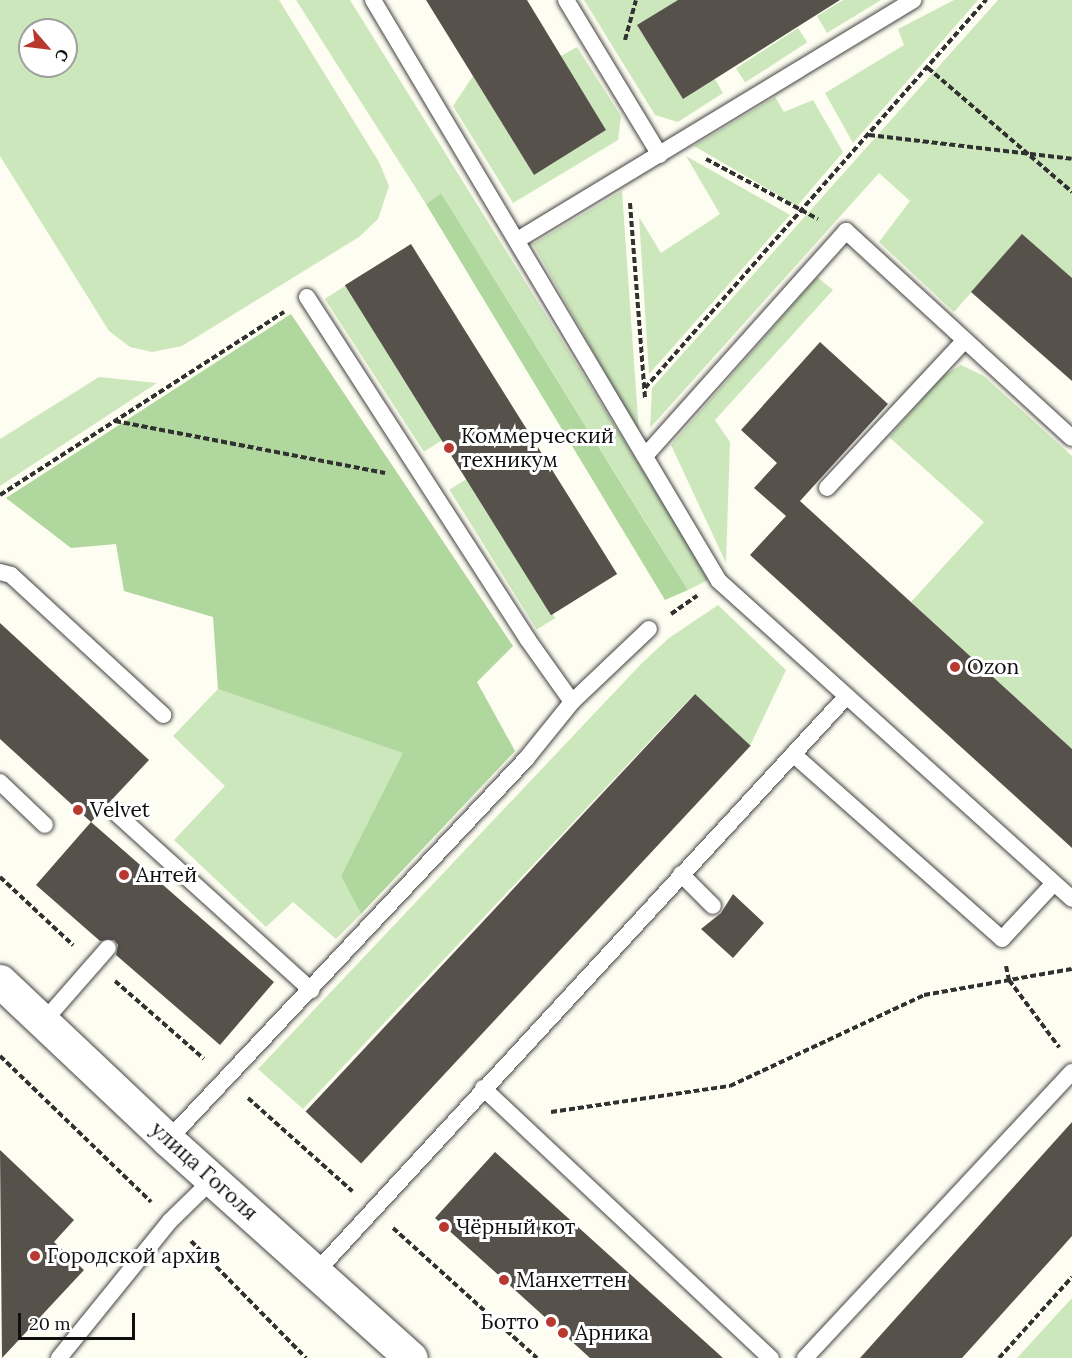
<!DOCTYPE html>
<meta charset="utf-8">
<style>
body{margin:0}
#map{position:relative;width:1072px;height:1358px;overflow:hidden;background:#fefdf1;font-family:Lora,serif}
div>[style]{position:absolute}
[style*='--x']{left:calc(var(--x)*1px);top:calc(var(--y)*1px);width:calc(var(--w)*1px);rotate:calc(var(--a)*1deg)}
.green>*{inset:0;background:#cde7bd;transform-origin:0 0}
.forest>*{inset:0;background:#b0d79d}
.building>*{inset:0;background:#57514c;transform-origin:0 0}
.path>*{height:4px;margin-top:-2px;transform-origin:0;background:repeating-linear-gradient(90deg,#313131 0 6px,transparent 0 9px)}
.roads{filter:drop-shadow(0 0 2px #424242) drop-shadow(0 0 2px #424242)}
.service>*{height:16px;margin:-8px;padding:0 8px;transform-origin:8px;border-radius:8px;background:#fff}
.tertiary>*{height:33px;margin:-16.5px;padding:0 16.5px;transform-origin:16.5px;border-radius:16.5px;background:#fff}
.dots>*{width:16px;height:16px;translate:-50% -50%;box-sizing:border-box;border:3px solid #fff;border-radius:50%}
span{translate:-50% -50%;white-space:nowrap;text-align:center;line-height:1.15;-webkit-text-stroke:6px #fff;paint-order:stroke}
.poi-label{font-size:21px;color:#0f0f0f}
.left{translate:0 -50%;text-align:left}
.right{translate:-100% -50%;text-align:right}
.street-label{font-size:21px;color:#0f0f0f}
.north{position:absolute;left:18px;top:18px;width:60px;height:60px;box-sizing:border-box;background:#fff;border:2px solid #9f9f9f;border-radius:50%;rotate:118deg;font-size:16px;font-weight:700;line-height:24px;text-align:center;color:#0f0f0f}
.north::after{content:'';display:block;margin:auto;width:21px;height:27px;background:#b7392f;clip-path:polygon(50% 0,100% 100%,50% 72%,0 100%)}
.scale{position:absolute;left:18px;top:1313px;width:117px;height:27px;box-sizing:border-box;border:3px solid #0f0f0f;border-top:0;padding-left:8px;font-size:18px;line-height:21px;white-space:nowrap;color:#0f0f0f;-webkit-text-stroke:4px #fff;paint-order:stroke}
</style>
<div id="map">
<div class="green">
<div style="clip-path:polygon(evenodd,0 0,279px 0,379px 162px,389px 186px,378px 219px,359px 237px,182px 346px,152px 352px,130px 347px,109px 331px,0 156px,0 0,30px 30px,66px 30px,66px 66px,30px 66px,30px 30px)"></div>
<div style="clip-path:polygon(296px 0,350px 0,710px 579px,688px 590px,441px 193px,426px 204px)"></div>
<div style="clip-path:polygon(584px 0,678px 0,638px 25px,715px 79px,723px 93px,678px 122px,655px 115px)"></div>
<div style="clip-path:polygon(843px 0,881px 0,827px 33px,817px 16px)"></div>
<div style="clip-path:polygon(954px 0,978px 0,853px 143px,825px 93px,904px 45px,898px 29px)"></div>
<div style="clip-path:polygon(998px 0,1072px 0,1072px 278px,1022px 235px,954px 312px,879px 242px,910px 201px,879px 173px,650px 428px,652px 388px)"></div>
<div style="left:798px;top:28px;width:17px;height:74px;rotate:57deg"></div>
<div style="clip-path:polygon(577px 47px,621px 116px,618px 140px,513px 203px,453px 106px,473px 76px,534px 175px,606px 130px,561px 56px)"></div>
<div style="clip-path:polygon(775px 97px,784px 112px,813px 100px,843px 152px,797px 206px,694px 146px)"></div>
<div style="clip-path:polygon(686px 156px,790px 215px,649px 374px,639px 217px,661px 253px,720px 214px)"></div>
<div style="clip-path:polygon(622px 191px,639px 433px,533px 244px)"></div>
<div style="clip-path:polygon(817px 277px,833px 290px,715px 420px,730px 442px,726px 563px,671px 445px)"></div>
<div style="left:345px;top:286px;width:182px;height:24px;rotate:57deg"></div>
<div style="clip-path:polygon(961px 365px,984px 376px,1072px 456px,1072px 749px,911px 602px,984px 522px,889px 437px,943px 376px)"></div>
<div style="clip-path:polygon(99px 377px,157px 383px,0 486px,0 439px)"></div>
<div style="left:468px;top:478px;width:165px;height:22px;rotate:58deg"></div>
<div style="clip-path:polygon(718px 605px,786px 670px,750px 746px,694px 694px,303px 1109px,258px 1069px,642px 663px,669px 638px)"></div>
<div style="clip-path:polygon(218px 689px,404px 753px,341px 876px,361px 914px,336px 939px,293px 902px,266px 927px,174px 840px,225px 786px,173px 736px)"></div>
<div style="clip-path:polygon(1072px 1298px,1072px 1358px,1017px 1358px)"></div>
</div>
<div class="forest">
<div style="clip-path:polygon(441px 193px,649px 528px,688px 590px,665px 600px,426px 204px)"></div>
<div style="clip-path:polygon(291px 314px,513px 646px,477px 682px,515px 751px,361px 914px,341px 876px,403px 753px,218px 689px,213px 617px,124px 591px,116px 544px,71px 548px,6px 498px)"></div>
</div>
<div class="building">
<div style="clip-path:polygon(426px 0,527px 0,606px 130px,534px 175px)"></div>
<div style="clip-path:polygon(678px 0,840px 0,683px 99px,637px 25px)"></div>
<div style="clip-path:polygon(1022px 234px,1072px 278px,1072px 381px,971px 292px)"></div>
<div style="left:411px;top:244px;width:389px;height:78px;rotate:58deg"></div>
<div style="clip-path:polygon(820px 342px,888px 404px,800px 501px,1072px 749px,1072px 848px,750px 555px,786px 516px,754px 488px,777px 463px,741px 430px)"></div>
<div style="clip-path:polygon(0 623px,149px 760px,91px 822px,0 739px)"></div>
<div style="left:695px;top:694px;width:76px;height:571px;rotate:43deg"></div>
<div style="clip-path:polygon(91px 822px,274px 982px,220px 1045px,116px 955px,118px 945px,114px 940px,100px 941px,36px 885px)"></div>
<div style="clip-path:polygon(733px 894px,764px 923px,733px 958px,701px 929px,721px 913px)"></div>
<div style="clip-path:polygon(1072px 1122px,1072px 1236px,1056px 1254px,962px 1358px,860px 1358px)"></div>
<div style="clip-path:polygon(0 1150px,74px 1220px,54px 1242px,84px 1270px,2px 1358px)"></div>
<div style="clip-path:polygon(495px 1152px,723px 1358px,590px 1358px,504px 1280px,435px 1218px)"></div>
</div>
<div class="path">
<div style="--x:625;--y:40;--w:41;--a:-74.6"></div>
<div style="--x:928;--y:68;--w:190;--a:40.7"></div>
<div style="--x:869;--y:135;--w:204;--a:6.7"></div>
<div style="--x:706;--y:159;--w:127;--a:28.2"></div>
<div style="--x:630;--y:203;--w:197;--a:85.6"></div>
<div style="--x:645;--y:388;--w:517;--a:-48.69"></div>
<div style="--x:115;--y:421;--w:275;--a:10.9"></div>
<div style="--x:0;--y:495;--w:338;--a:-32.8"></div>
<div style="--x:671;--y:614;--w:32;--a:-35"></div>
<div style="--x:0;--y:877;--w:100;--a:43"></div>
<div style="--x:1006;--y:966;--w:14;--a:78"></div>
<div style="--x:1009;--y:980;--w:84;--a:53.3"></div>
<div style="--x:115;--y:981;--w:118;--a:41.2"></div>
<div style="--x:0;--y:1056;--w:210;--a:44"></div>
<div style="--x:248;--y:1098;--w:140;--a:41.8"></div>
<div style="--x:551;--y:1112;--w:181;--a:-8.3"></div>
<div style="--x:730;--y:1086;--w:214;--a:-25.1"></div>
<div style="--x:924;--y:995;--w:150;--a:-10"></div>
<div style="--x:393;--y:1228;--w:194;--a:42.1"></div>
<div style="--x:191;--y:1241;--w:164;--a:45.5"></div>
<div style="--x:999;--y:1358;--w:109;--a:-48"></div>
</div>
<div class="roads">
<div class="service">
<div style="--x:373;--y:0;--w:676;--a:59.23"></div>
<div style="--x:719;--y:581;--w:475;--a:42"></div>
<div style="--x:566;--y:0;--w:181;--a:58.8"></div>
<div style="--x:519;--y:239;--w:461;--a:-31.2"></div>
<div style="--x:307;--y:297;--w:408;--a:57.2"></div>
<div style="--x:528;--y:640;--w:76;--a:54.6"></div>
<div style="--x:645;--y:456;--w:302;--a:-48.2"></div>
<div style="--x:846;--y:231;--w:306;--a:42.5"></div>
<div style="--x:827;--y:488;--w:201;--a:-47"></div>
<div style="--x:0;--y:572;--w:11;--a:15"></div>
<div style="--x:11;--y:575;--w:207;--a:42.6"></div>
<div style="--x:793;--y:754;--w:279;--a:41.5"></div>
<div style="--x:1002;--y:939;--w:76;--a:-47.1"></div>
<div style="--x:0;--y:782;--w:62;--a:43.7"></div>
<div style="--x:118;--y:815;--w:261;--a:42.2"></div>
<div style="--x:681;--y:874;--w:45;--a:45"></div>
<div style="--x:44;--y:1021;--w:97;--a:-48.8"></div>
<div style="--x:483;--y:1088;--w:395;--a:43.2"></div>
<div style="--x:168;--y:1140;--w:523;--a:-46.78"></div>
<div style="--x:526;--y:759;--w:73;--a:-51.1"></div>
<div style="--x:572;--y:702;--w:106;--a:-43.5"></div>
<div style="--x:317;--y:1271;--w:779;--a:-47.34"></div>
<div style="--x:59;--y:1358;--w:176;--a:-51"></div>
<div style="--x:170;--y:1221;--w:59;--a:-44.3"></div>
<div style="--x:805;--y:1358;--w:391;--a:-47"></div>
</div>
<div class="tertiary">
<div style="--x:0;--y:981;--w:231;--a:43.4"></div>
<div style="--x:168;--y:1140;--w:326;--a:41.9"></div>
</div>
</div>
<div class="dots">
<div style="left:449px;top:448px;background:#b7392f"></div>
<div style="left:955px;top:667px;background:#b7392f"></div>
<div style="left:78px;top:810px;background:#b7392f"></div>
<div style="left:124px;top:875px;background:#b7392f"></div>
<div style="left:444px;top:1227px;background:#b7392f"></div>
<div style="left:35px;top:1256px;background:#b7392f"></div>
<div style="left:504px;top:1280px;background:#b7392f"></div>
<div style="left:551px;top:1322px;background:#b7392f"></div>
<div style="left:563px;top:1333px;background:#b7392f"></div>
</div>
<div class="poi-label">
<span class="left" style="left:461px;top:448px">Коммерческий<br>техникум</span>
<span class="left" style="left:967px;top:667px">Ozon</span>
<span class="left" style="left:90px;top:810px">Velvet</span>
<span class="left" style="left:136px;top:875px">Антей</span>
<span class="left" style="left:456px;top:1227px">Чёрный кот</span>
<span class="left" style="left:47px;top:1256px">Городской архив</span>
<span class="left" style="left:516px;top:1280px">Манхеттен</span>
<span class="right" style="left:539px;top:1322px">Ботто</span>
<span class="left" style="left:575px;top:1333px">Арника</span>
</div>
<div class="street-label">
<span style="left:204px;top:1171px;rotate:42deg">улица Гоголя</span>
</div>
<div class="north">С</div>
<div class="scale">20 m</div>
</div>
